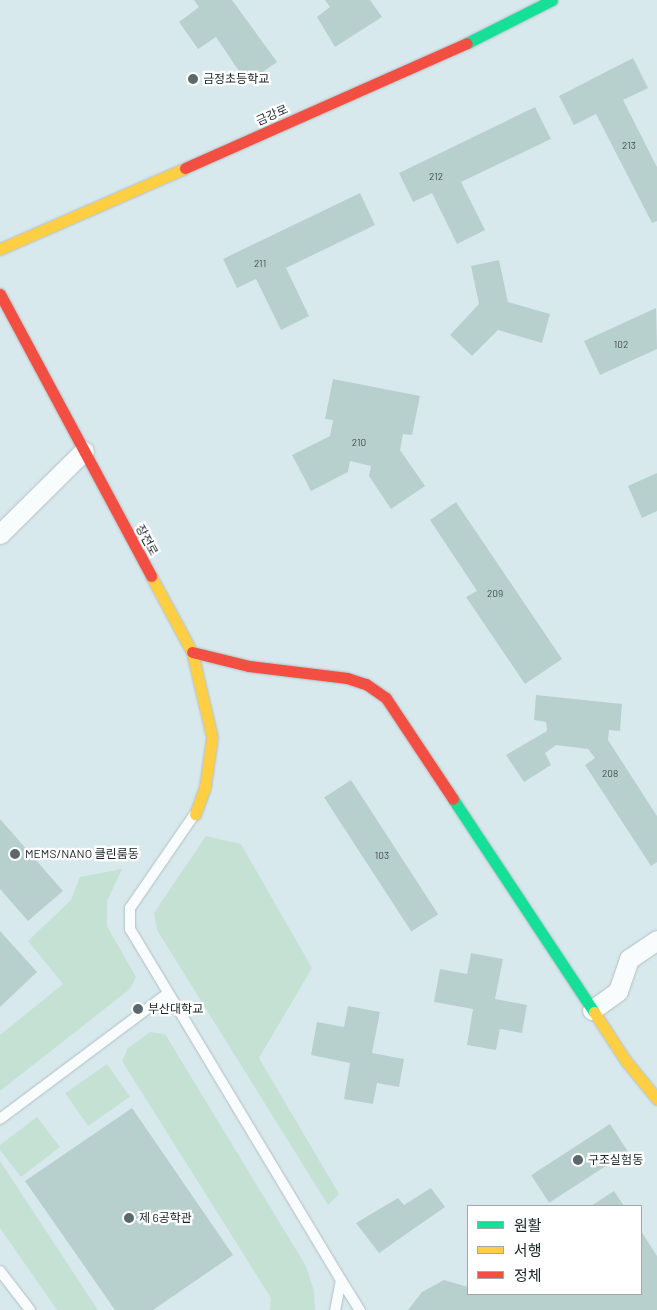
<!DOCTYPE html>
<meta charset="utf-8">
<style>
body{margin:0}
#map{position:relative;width:657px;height:1310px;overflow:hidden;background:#d8e9ed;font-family:Barlow,"Noto Sans KR",sans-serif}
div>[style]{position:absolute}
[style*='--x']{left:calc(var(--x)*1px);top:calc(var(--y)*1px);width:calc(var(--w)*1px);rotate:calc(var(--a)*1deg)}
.green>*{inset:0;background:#c4e1d3;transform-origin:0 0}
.building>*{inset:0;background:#b7d0ce;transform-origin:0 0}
.roads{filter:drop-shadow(0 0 1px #b1bfc2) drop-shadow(0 0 1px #b1bfc2)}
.lane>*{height:10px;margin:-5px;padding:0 5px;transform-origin:5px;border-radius:5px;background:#f9fcfc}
.street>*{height:19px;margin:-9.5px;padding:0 9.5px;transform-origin:9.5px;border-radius:9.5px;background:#f9fcfc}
.fast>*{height:11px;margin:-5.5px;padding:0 5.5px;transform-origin:5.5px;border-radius:5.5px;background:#16e098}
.slow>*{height:11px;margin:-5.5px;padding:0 5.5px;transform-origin:5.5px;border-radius:5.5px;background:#ffcf43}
.jam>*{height:11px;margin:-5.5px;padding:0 5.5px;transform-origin:5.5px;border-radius:5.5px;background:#f24e42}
.dots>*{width:14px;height:14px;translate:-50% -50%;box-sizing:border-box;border:2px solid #fff;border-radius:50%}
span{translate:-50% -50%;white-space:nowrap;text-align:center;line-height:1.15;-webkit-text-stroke:4.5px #fff;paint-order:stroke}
.number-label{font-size:10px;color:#404f50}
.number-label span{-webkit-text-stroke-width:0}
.poi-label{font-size:12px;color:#182426}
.left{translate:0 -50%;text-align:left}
.street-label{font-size:12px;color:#182426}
.legend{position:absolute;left:467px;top:1205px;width:175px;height:90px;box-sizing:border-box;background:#fff;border:1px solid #a3a7a8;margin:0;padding:6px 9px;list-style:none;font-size:15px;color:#182426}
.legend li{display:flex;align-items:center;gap:10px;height:25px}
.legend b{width:25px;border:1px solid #a3a7a8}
</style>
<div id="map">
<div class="green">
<div style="clip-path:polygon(206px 836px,241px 844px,312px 968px,259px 1058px,339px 1194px,328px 1205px,157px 930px,154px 913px)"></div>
<div style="clip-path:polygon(122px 869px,107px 901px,107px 926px,136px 977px,130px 989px,0 1091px,0 1035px,63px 984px,28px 941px,71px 900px,80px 877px)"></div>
<div style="clip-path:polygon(150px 1032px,165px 1034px,306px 1266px,314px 1291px,315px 1310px,270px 1310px,271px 1298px,122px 1061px,128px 1048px)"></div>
<div style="left:107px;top:1064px;width:40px;height:51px;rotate:55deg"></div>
<div style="clip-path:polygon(37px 1117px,60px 1147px,21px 1177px,0 1150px,0 1145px)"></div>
<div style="clip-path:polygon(0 1161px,98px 1310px,57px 1310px,0 1228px)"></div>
</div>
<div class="building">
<div style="clip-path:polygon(194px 0,232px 0,277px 62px,247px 83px,216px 37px,198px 49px,179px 22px,199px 7px)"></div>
<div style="clip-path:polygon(325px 0,370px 0,382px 17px,335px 47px,317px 17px,330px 7px)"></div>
<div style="clip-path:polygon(633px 58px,648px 88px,623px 100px,657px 167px,657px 221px,652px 223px,596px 114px,574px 125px,559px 96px)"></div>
<div style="clip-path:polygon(535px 107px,551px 139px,461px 182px,485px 230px,457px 244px,432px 193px,413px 202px,399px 173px)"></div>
<div style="clip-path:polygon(360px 193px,375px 225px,286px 268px,309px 316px,281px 330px,256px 279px,237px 288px,223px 259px)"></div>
<div style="clip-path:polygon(499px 260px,508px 302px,550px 314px,542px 343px,498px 330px,472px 356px,450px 335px,479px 304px,471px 266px)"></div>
<div style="clip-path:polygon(656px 308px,657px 349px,600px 375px,584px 341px)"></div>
<div style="clip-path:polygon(333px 379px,420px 396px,412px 435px,403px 434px,400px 450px,425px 486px,391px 509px,369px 476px,371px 466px,350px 461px,348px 472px,311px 491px,292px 455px,330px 436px,333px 420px,325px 419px)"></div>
<div style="clip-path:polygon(657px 473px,657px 511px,642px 518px,628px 486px)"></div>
<div style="clip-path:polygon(456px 502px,562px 659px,525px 684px,466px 597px,477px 591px,430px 520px)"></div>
<div style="clip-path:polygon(536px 695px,622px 704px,620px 731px,609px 730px,608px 740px,657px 816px,657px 862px,651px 866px,585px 765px,595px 758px,588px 749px,556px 745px,545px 753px,551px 765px,524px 782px,506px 755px,547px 731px,546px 722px,534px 720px)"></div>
<div style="left:351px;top:780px;width:160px;height:32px;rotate:57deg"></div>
<div style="clip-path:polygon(0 819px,63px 891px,28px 921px,0 889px)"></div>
<div style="clip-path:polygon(0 931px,37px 972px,0 1007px)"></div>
<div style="clip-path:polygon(471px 953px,503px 959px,495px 999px,527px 1005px,522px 1033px,500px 1029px,496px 1050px,467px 1045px,473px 1009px,434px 1002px,440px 969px,467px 974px)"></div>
<div style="clip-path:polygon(348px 1006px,380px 1012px,372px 1053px,404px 1059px,399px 1087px,377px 1083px,373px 1104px,344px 1099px,350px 1063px,311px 1055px,317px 1022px,344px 1027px)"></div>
<div style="clip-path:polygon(132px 1108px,233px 1255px,153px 1310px,115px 1310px,25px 1181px)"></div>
<div style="left:610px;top:1124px;width:33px;height:94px;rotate:57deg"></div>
<div style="clip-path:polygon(431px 1188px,445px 1207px,379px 1253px,356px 1223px,398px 1198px,404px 1205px)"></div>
<div style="clip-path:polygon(614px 1191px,624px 1206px,591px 1206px)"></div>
<div style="clip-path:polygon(641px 1231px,657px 1256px,657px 1310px,408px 1310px,422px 1292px,444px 1280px,468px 1287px,468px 1294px,641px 1294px)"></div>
</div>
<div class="roads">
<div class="lane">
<div style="--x:194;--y:815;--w:113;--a:124.5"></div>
<div style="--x:130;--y:908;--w:21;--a:90"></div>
<div style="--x:130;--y:929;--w:410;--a:59"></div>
<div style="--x:341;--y:1280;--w:31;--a:101"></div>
<div style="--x:0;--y:1119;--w:209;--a:-36.8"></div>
<div style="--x:0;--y:1271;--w:49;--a:52.4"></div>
<div style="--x:341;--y:1280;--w:36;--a:58"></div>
</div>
<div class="street">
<div style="--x:0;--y:534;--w:118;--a:-44.7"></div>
<div style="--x:592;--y:1010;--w:32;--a:-36"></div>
<div style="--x:618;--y:991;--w:34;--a:-71"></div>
<div style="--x:629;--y:959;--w:34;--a:-34"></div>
</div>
<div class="fast">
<div style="--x:467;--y:43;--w:95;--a:-26.8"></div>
<div style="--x:453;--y:799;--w:255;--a:56.5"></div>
</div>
<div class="slow">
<div style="--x:0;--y:249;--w:202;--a:-23.6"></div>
<div style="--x:151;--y:576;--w:86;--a:61.7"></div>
<div style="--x:192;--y:652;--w:87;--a:76.8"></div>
<div style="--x:212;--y:737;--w:50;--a:98"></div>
<div style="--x:205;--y:787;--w:29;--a:110"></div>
<div style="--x:594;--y:1012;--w:59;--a:56.9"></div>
<div style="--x:626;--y:1061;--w:49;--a:50.8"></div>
</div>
<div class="jam">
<div style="--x:185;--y:168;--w:308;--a:-23.9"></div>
<div style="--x:0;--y:294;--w:320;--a:61.8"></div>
<div style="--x:192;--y:652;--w:59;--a:13.8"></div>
<div style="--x:249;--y:666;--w:99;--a:7"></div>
<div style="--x:347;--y:678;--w:20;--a:18"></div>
<div style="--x:366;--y:684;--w:24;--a:35"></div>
<div style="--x:386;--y:698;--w:121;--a:56.4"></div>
</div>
</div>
<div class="dots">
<div style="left:193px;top:79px;background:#5b696c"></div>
<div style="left:15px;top:854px;background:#5b696c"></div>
<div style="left:138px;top:1009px;background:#5b696c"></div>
<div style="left:578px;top:1160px;background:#5b696c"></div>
<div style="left:129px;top:1218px;background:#5b696c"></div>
</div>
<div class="number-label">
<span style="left:629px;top:146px">213</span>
<span style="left:436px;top:177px">212</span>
<span style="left:260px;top:264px">211</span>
<span style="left:621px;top:345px">102</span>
<span style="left:359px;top:443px">210</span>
<span style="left:495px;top:594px">209</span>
<span style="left:610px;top:774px">208</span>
<span style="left:382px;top:856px">103</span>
</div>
<div class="poi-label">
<span class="left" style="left:203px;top:79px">금정초등학교</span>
<span class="left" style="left:25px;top:854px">MEMS/NANO 클린룸동</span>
<span class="left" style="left:148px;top:1009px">부산대학교</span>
<span class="left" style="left:588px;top:1160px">구조실험동</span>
<span class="left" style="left:139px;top:1218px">제 6공학관</span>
</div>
<div class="street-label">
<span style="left:272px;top:115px;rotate:-24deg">금강로</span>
<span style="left:147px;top:540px;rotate:62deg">장전로</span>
</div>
<ul class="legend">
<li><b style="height:6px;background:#16e098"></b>원활</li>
<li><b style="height:6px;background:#ffcf43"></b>서행</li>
<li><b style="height:6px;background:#f24e42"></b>정체</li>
</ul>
</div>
